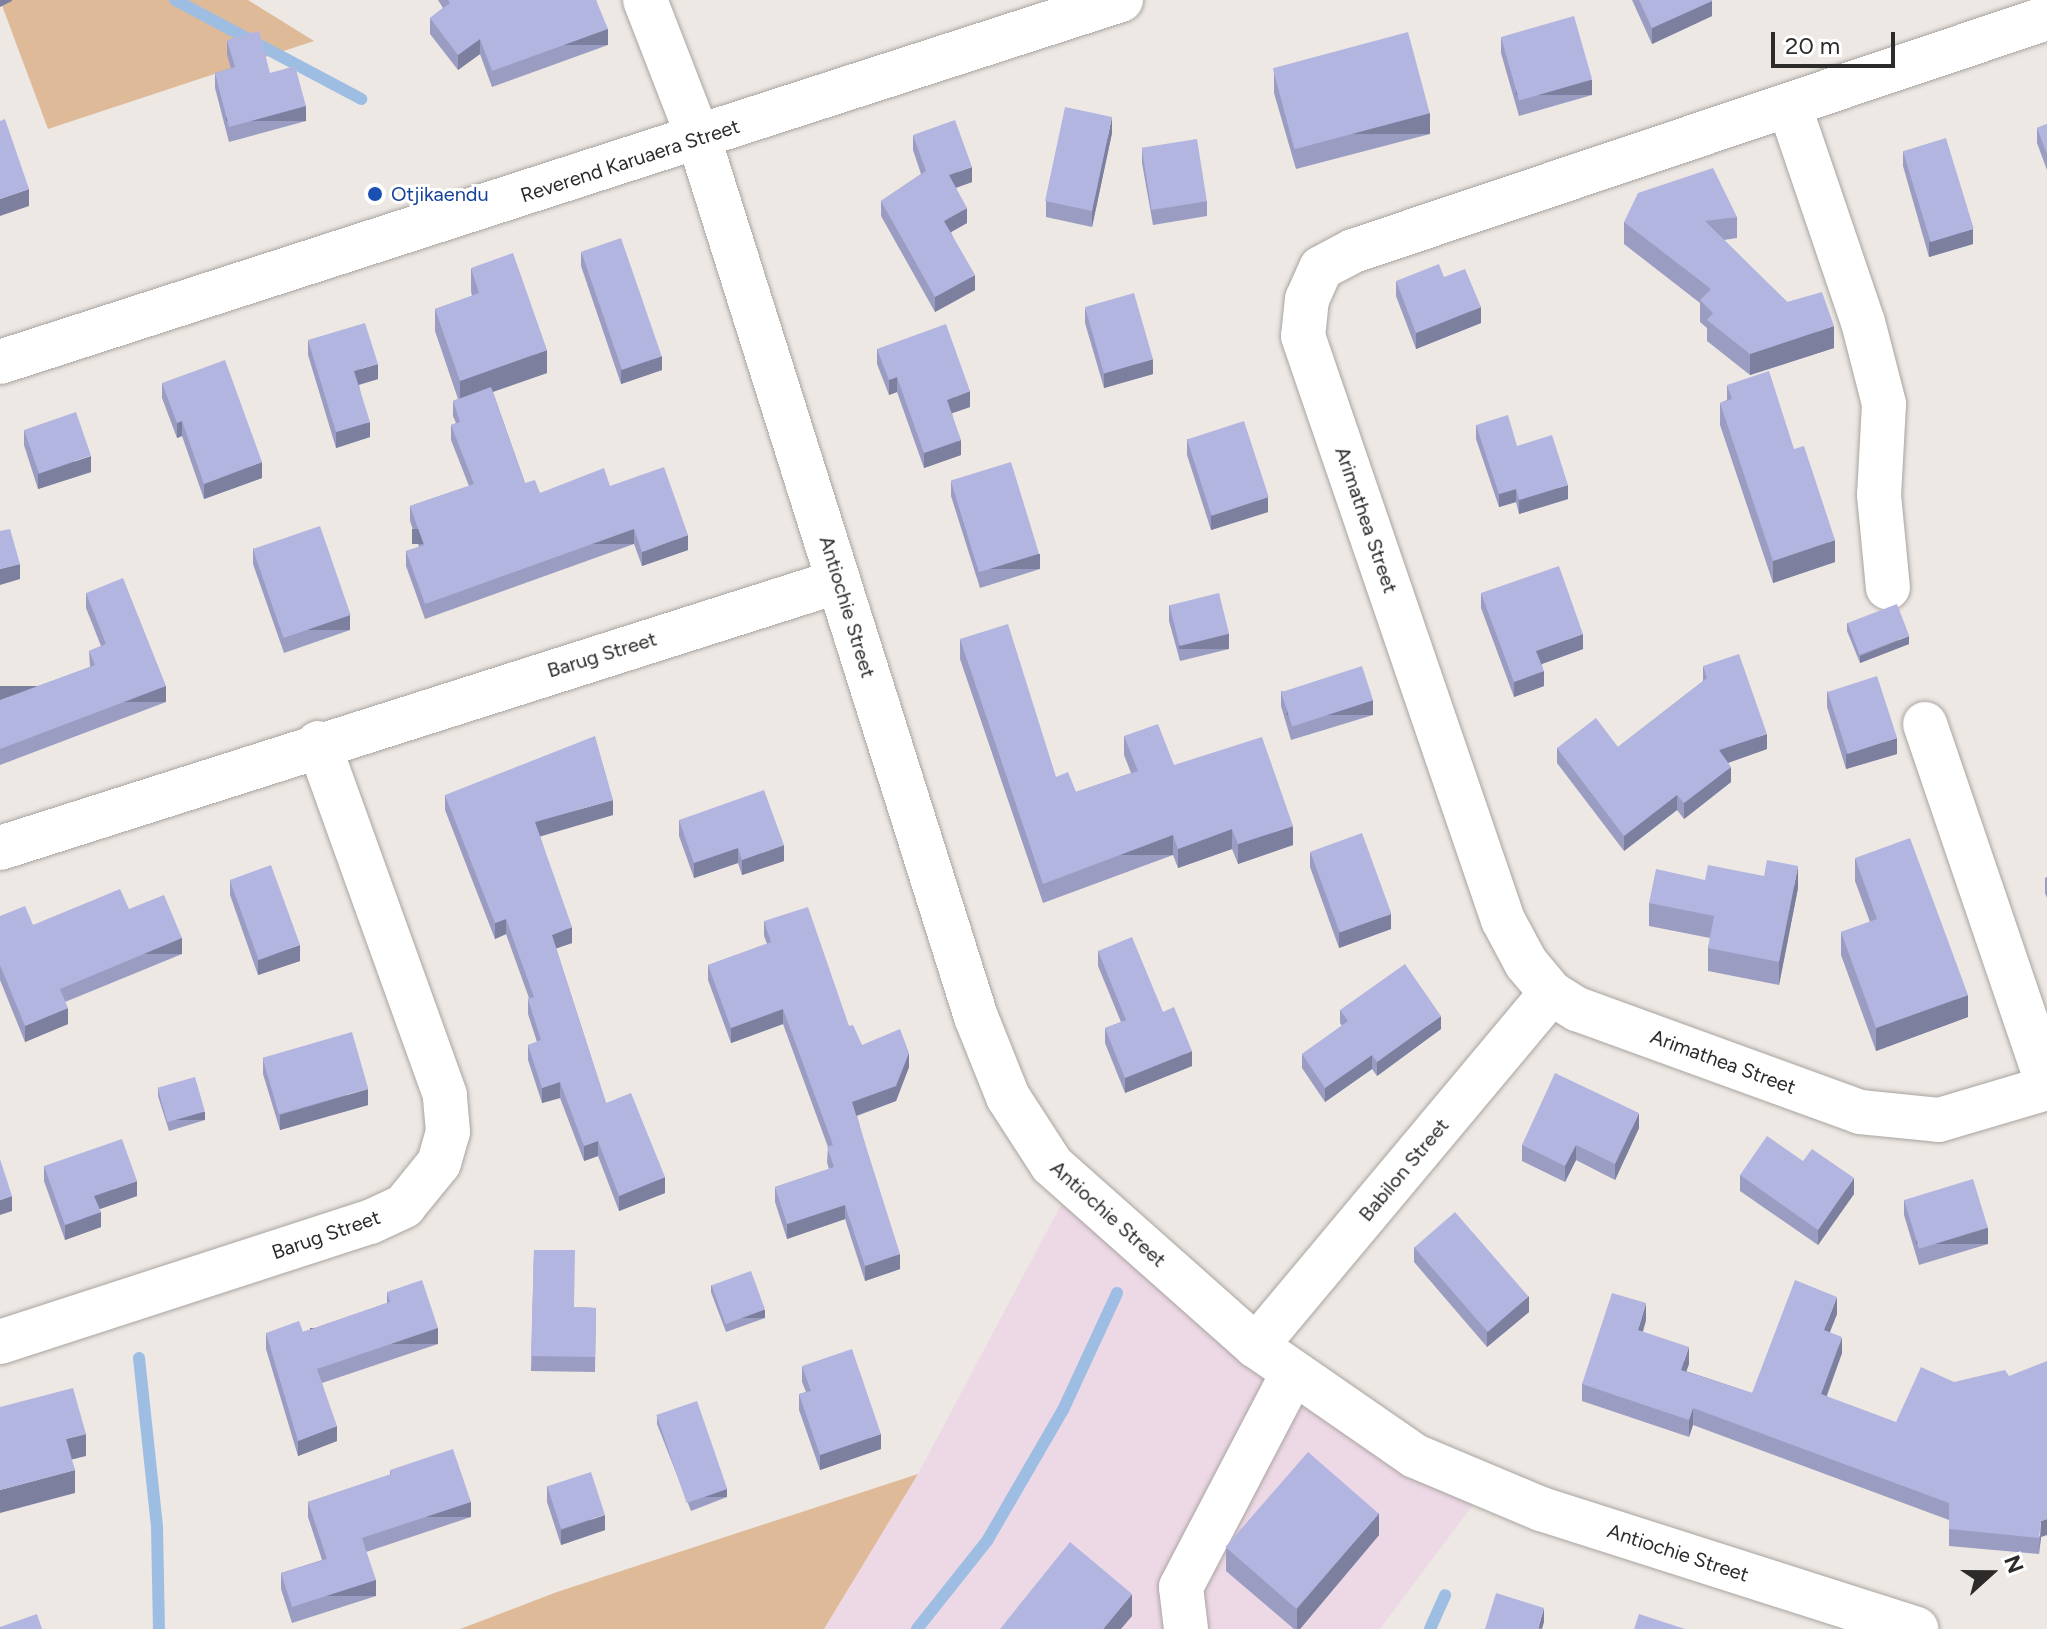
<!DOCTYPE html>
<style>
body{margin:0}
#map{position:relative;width:2047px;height:1629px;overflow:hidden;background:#ede8e3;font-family:Figtree,sans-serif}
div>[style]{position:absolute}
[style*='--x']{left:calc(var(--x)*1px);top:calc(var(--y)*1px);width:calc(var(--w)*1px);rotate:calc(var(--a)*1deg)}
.commercial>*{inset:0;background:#edd8e6}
.green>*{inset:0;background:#dfba99}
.stream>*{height:12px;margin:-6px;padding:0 6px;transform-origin:6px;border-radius:6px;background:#9dbee2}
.roads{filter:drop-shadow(0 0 2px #a9a4a0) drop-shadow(0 0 2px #a9a4a0)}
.minor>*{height:44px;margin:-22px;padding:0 22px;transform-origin:22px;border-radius:22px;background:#fff}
.wall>*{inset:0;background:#9a9cc2}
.shaded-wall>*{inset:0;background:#7d7f9e;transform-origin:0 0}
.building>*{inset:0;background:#b3b5e1;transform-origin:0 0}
.dots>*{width:22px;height:22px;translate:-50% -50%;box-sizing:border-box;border:4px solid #fff;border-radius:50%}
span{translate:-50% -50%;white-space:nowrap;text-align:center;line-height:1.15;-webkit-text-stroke:6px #fff;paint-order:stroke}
.street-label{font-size:20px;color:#2d2b29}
.transit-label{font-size:20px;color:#164399}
.left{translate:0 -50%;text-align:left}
.north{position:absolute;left:1951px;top:1533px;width:80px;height:80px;-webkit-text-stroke:6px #fff;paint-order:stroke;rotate:69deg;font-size:22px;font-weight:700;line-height:32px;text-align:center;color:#2d2b29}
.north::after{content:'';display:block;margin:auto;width:28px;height:36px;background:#2d2b29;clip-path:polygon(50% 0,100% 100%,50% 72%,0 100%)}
.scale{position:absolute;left:1771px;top:32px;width:124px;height:36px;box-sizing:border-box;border:4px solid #2d2b29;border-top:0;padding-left:10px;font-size:24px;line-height:28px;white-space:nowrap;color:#2d2b29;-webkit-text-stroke:6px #fff;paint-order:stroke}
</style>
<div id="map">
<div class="commercial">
<div style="clip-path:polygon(1072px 1184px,1256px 1346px,1487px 1486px,1380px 1629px,824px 1629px,918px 1474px)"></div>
</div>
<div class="green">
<div style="clip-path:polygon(0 0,248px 0,314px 41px,48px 129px)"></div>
<div style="clip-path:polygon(918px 1474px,824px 1629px,460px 1629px,557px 1592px)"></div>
</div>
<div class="stream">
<div style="--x:175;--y:0;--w:211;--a:28"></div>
<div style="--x:139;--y:1358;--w:170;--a:83.9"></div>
<div style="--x:157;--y:1527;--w:102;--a:88.9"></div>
<div style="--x:917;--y:1629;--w:112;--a:-51.5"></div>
<div style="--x:987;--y:1541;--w:151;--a:-59.9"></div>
<div style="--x:1063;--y:1410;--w:129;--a:-65.2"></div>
<div style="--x:1430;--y:1629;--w:37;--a:-66"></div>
</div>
<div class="roads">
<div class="minor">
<div style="--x:645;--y:0;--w:149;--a:68.8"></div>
<div style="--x:699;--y:139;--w:921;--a:72.49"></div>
<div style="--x:976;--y:1017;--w:86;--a:68.2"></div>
<div style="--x:1008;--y:1097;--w:81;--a:57.1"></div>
<div style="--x:1052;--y:1165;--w:273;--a:41.6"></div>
<div style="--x:1256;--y:1346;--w:193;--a:34.7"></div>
<div style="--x:1415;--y:1456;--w:137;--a:22.8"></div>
<div style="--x:1541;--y:1509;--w:394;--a:17.7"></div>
<div style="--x:2047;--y:18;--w:732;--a:161.44"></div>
<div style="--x:1353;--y:251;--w:36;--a:152"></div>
<div style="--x:1321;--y:268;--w:34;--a:114"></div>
<div style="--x:1307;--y:299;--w:37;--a:96"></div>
<div style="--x:1303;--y:336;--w:617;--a:71.1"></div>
<div style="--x:1503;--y:920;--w:49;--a:61.9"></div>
<div style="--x:1526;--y:963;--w:39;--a:50"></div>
<div style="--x:1551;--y:993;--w:31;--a:32"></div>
<div style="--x:1577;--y:1009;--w:301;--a:20"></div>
<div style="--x:1860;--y:1112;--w:79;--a:5.8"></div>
<div style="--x:1939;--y:1120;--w:113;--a:-16.5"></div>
<div style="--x:1789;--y:105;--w:229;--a:71.2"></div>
<div style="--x:1863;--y:322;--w:85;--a:75.6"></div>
<div style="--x:1884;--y:404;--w:91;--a:93.1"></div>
<div style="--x:1879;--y:495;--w:93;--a:84.5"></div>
<div style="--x:0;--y:362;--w:1178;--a:-17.9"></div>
<div style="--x:1925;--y:724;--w:379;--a:71.2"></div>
<div style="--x:0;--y:848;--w:880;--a:-17.65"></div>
<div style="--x:0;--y:1342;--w:389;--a:-18"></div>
<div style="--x:370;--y:1222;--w:38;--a:-25"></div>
<div style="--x:404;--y:1206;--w:55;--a:-50.9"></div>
<div style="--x:439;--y:1163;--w:32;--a:-74"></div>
<div style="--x:448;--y:1132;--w:37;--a:-95"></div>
<div style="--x:445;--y:1095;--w:374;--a:-109.8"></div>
<div style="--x:1256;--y:1346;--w:460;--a:-50.1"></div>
<div style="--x:1186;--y:1629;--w:42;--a:-96.8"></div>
<div style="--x:1181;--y:1587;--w:242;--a:-62.4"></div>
</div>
</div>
<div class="wall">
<div style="clip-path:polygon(438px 0,596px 0,608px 45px,492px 87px,480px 54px,458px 70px,430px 34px,430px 18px,443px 8px)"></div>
<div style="clip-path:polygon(1632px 0,1712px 0,1712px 16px,1652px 44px)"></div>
<div style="clip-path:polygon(1501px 37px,1592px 95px,1519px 116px,1501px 53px)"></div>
<div style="clip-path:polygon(227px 40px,270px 73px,306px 121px,229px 142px,215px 88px,215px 73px,231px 68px,227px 55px)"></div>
<div style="clip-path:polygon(1274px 72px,1430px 134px,1296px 169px,1274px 93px)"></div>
<div style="clip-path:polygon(2047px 124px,2047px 170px,2037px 143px,2037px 128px)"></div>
<div style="clip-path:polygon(1112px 133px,1092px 227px,1046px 217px,1046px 201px)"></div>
<div style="clip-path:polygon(913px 135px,972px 182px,956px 188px,967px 223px,951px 232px,975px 290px,935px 312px,881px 216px,881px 201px,921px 174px,913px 150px)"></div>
<div style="clip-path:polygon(1142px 148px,1207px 201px,1207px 216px,1153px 225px,1142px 163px)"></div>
<div style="clip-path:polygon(1903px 151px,1973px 244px,1929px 257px,1903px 166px)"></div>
<div style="clip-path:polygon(1737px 217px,1737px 238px,1724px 240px,1834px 348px,1750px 375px,1707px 341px,1707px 328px,1700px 322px,1700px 303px,1624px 244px,1624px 222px)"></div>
<div style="clip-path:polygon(581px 252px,662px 370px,621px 384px,581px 266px)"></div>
<div style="clip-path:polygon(471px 268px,547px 373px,493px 392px,525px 483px,540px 493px,610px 486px,688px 550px,642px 566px,634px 544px,425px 619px,406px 566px,406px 551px,419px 547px,410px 521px,410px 506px,469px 486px,451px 440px,451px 425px,456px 423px,453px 416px,453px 401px,458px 399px,435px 331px,435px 309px,472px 296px,471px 291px)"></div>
<div style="clip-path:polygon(1444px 277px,1481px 323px,1416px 349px,1396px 296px,1396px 281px)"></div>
<div style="clip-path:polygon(1085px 308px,1153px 374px,1104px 388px,1085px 323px)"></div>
<div style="clip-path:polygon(308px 340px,378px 379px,359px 385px,370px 437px,336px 448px,308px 355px)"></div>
<div style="clip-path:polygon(877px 349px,970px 407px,952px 413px,961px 455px,924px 468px,897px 392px,889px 395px,877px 364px)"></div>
<div style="clip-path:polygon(162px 383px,262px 478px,204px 499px,182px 436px,177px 438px,162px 398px)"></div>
<div style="clip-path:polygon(1727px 385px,1794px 449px,1835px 562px,1773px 583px,1720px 425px,1720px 403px,1727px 400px)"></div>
<div style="clip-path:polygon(1476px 425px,1517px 446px,1568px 499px,1519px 514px,1516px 502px,1499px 507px,1476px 439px)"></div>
<div style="clip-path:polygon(24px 430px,91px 472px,38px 489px,24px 445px)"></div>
<div style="clip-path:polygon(1187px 439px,1268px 512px,1211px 530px,1187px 455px)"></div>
<div style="clip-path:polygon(951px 481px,1040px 569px,980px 588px,951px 496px)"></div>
<div style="clip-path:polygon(253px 548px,350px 630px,284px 653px,253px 564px)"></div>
<div style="clip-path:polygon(86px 593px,166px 702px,0 765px,0 700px,90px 667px,89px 651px,101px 646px,86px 608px)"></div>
<div style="clip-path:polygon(1481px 593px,1583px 649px,1542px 664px,1544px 686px,1514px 697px,1481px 608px)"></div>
<div style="clip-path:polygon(1169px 605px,1229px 649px,1180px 661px,1169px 621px)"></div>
<div style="clip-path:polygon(1847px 623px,1909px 644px,1860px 663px,1847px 631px)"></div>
<div style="clip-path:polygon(960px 639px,1056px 777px,1076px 792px,1131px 773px,1124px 755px,1124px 736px,1174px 765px,1293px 845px,1238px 864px,1232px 849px,1178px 868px,1173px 855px,1043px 903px,960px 659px)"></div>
<div style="clip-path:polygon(1703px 666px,1767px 749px,1728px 763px,1731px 782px,1684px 819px,1677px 810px,1624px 851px,1557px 763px,1557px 748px,1618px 747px,1703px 681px)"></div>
<div style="clip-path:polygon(1281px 691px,1373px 715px,1291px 740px,1281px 706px)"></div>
<div style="clip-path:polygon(1827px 691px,1897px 754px,1846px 769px,1827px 707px)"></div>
<div style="clip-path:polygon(445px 795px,613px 815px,540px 836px,572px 943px,556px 948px,606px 1103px,665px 1193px,619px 1211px,598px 1156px,584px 1161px,560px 1098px,542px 1103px,528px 1060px,528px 1045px,537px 1042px,528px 1014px,528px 999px,529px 998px,506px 934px,495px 939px,445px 810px)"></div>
<div style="clip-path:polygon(679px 820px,784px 861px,742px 875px,738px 863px,694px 878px,679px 836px)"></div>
<div style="clip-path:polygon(1310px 852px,1391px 929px,1339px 948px,1310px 867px)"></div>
<div style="clip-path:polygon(1855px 858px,1968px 1017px,1876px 1051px,1841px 955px,1841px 932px,1870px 922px,1855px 881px)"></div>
<div style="clip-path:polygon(2047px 877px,2047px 898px,2045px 893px,2045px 878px)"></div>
<div style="clip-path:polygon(230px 880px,300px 961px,258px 975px,230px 895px)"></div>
<div style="clip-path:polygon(1705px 880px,1798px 888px,1779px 985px,1708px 971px,1708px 948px,1710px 938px,1649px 926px,1649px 903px)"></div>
<div style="clip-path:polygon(129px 909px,182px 954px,65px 1002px,68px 1024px,25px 1042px,0 980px,0 916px,33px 925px)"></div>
<div style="clip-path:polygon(764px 921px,849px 1026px,862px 1045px,909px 1067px,896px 1101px,857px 1116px,900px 1269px,865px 1281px,845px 1219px,787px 1239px,775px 1202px,775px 1187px,829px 1169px,827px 1162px,828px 1147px,783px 1024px,731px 1043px,708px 980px,708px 965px,767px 944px,764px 936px)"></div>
<div style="clip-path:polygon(1098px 951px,1163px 1012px,1192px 1066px,1125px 1093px,1105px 1043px,1105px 1028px,1121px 1022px,1098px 966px)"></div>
<div style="clip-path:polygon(1340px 1010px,1441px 1029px,1377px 1076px,1372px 1069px,1325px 1102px,1302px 1068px,1302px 1054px,1342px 1026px,1340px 1023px)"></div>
<div style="clip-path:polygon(263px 1058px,368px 1105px,280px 1130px,263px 1074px)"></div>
<div style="clip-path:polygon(158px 1088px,205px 1120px,169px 1131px,158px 1096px)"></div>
<div style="clip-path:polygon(1639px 1128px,1615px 1180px,1576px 1160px,1565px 1182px,1522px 1161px,1522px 1145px)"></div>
<div style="clip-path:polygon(1803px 1161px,1854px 1194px,1818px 1245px,1740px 1191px,1740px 1175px)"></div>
<div style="clip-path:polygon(44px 1166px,137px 1196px,100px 1209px,101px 1227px,65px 1240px,44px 1181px)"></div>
<div style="clip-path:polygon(1904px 1200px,1988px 1244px,1919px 1265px,1904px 1215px)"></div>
<div style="clip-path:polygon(1414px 1247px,1529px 1312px,1487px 1347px,1414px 1262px)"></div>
<div style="clip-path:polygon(534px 1250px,574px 1307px,596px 1308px,595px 1372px,531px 1371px)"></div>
<div style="clip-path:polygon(711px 1285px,765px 1318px,726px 1332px,711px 1292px)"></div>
<div style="clip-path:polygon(387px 1292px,438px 1344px,322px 1383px,337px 1441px,298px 1456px,266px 1349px,266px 1333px,303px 1332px,387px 1303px)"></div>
<div style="clip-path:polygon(1837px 1314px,1830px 1332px,1842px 1353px,1827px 1396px,2041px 1537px,2039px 1554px,1949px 1546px,1949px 1520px,1693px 1425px,1689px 1437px,1582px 1401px,1582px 1384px,1646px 1320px,1643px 1332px,1689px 1364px,1686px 1371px,1752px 1393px)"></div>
<div style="clip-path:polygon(802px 1366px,881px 1449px,820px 1470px,799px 1410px,799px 1394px,806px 1392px,802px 1382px)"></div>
<div style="clip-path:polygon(657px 1416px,727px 1497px,691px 1511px,657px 1424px)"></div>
<div style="clip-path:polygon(390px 1470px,471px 1517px,366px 1552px,376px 1596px,292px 1623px,281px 1589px,281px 1573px,322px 1560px,308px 1517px,308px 1502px,390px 1475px)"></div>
<div style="clip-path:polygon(547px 1486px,605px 1530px,561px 1545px,547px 1502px)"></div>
<div style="clip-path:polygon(1379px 1535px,1300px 1629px,1294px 1629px,1226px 1571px,1226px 1548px)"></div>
</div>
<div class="shaded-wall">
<div style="clip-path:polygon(0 0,12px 0,12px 1px,0 7px)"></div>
<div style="clip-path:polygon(1712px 1px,1712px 16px,1652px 44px,1652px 28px)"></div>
<div style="left:608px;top:29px;width:16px;height:123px;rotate:90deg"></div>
<div style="clip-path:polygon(480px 39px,480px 54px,458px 70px,458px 55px)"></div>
<div style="left:1592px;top:80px;width:15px;height:76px;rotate:90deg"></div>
<div style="left:306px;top:106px;width:15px;height:80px;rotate:90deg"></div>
<div style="left:1430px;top:113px;width:21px;height:138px;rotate:90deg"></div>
<div style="clip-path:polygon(1112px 117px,1112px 133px,1092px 227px,1092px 211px)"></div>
<div style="clip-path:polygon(972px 167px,972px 182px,949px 190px,949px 175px)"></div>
<div style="clip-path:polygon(29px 189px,29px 206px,0 216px,0 199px)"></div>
<div style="clip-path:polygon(967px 208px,967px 223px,944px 236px,944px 221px)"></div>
<div style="clip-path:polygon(1973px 229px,1973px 244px,1929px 257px,1929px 242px)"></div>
<div style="clip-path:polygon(975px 275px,975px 290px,935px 312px,935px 297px)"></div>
<div style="clip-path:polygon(1481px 307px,1481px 323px,1416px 349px,1416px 333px)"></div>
<div style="clip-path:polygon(1834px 326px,1834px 348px,1750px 375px,1750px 354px)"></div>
<div style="clip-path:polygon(547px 350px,547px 373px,460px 403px,460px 381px)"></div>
<div style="clip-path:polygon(662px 356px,662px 370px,621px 384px,621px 370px)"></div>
<div style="clip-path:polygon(1153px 359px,1153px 374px,1104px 388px,1104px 373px)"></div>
<div style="clip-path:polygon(378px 364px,378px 379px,354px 386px,354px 371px)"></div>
<div style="clip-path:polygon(897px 377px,897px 392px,889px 395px,889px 380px)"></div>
<div style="clip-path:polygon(970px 391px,970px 407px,947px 415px,947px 400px)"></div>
<div style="clip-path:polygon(182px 421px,182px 436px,177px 438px,177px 423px)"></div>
<div style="clip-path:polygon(370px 422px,370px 437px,336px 448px,336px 432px)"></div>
<div style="clip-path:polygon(961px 440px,961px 455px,924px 468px,924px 453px)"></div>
<div style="clip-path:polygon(91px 456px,91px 472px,38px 489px,38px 474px)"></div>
<div style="clip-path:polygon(262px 462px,262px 478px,204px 499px,204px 484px)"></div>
<div style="clip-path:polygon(1568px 485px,1568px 499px,1519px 514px,1519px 500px)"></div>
<div style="clip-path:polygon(1516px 489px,1516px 502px,1499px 507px,1499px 494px)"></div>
<div style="clip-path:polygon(1268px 497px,1268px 512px,1211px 530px,1211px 515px)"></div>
<div style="left:634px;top:529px;width:15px;height:222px;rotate:90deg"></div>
<div style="clip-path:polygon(688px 535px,688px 550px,642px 566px,642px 552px)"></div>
<div style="clip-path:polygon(1835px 540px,1835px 562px,1773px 583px,1773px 561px)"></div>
<div style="left:1040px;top:554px;width:15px;height:63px;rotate:90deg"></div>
<div style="clip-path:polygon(20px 564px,20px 579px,0 585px,0 569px)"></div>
<div style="left:350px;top:615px;width:15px;height:70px;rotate:90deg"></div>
<div style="left:1229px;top:634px;width:15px;height:50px;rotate:90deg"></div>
<div style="clip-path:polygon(1583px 634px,1583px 649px,1536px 666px,1536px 651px)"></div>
<div style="clip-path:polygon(1909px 636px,1909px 644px,1860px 663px,1860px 656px)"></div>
<div style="clip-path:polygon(1544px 671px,1544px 686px,1514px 697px,1514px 682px)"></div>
<div style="left:166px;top:686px;width:16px;height:178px;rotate:90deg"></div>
<div style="left:1373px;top:700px;width:15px;height:86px;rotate:90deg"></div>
<div style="clip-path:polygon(1767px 734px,1767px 749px,1719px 766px,1719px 750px)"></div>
<div style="clip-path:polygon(1897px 738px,1897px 754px,1846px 769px,1846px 754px)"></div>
<div style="clip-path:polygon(1731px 767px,1731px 782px,1684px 819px,1684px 803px)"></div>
<div style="clip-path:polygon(1677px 795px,1677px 810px,1624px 851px,1624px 836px)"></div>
<div style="clip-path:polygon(613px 800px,613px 815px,535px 838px,535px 822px)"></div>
<div style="clip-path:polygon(1293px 826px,1293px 845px,1238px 864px,1238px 844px)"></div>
<div style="clip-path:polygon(1232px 829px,1232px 849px,1178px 868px,1178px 849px)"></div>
<div style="left:1173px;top:835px;width:20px;height:139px;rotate:90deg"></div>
<div style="clip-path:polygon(784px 845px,784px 861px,742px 875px,742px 860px)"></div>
<div style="clip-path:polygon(738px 848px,738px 863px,694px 878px,694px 863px)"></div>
<div style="clip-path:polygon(1798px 866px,1798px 888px,1779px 985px,1779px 962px)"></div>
<div style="clip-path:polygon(1391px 914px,1391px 929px,1339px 948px,1339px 932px)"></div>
<div style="clip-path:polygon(506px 919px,506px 934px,495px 939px,495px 923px)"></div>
<div style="clip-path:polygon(572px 927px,572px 943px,552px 950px,552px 935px)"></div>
<div style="left:182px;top:938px;width:16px;height:132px;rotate:90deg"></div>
<div style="clip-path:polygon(300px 945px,300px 961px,258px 975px,258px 960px)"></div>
<div style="clip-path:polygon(1968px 995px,1968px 1017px,1876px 1051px,1876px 1028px)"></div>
<div style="clip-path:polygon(68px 1008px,68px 1024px,25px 1042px,25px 1026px)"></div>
<div style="clip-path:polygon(783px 1009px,783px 1024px,731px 1043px,731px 1028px)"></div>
<div style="clip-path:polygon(1441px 1016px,1441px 1029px,1377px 1076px,1377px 1062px)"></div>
<div style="clip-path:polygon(1192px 1051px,1192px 1066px,1125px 1093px,1125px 1078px)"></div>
<div style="clip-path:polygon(909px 1053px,909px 1067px,896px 1101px,852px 1117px,852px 1102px)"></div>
<div style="clip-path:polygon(1372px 1055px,1372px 1069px,1325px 1102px,1325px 1088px)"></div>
<div style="clip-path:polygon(560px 1082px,560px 1098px,542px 1103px,542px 1088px)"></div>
<div style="clip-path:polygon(368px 1089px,368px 1105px,280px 1130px,280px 1115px)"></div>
<div style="left:205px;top:1112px;width:8px;height:38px;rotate:90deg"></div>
<div style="clip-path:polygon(1639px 1113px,1639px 1128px,1615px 1180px,1615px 1164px)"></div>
<div style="clip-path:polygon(598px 1141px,598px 1156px,584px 1161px,584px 1146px)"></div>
<div style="clip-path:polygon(1576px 1145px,1576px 1160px,1565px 1182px,1565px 1166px)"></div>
<div style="clip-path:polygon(665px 1177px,665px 1193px,619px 1211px,619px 1196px)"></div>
<div style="clip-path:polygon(1854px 1178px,1854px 1194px,1818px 1245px,1818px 1230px)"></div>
<div style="clip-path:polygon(137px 1181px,137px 1196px,94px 1211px,94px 1196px)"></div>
<div style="clip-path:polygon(12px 1196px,12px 1211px,0 1215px,0 1200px)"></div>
<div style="clip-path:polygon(845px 1205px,845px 1219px,787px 1239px,787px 1224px)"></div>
<div style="clip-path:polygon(101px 1212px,101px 1227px,65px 1240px,65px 1225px)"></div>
<div style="left:1988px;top:1228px;width:16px;height:72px;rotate:90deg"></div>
<div style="clip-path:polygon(900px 1254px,900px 1269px,865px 1281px,865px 1266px)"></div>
<div style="clip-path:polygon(1529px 1296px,1529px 1312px,1487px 1347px,1487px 1331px)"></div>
<div style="clip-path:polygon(1837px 1297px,1837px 1314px,1824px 1346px,1824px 1330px)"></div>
<div style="clip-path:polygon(1646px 1303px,1646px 1320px,1638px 1347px,1638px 1330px)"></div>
<div style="left:765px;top:1310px;width:8px;height:41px;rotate:90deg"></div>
<div style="left:438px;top:1328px;width:16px;height:128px;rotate:90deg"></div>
<div style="clip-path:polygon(1842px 1337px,1842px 1353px,1821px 1410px,1821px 1394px)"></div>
<div style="clip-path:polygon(1689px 1347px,1689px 1364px,1681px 1386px,1681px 1370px)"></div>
<div style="clip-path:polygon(1693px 1408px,1693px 1425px,1689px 1437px,1689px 1420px)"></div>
<div style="clip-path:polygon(337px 1426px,337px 1441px,298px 1456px,298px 1441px)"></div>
<div style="clip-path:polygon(86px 1434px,86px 1456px,66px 1461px,66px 1439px)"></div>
<div style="clip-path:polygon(881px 1434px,881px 1449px,820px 1470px,820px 1455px)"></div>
<div style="clip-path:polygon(75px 1470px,75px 1493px,0 1513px,0 1490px)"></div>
<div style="left:727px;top:1489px;width:8px;height:39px;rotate:90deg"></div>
<div style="left:471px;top:1502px;width:15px;height:115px;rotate:90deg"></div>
<div style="clip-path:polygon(1379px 1513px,1379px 1535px,1300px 1629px,1297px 1629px,1297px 1609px)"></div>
<div style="clip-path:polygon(605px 1515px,605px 1530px,561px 1545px,561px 1530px)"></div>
<div style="clip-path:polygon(2047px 1519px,2047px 1535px,2041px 1537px,2039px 1554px,2041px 1521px)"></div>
<div style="left:376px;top:1580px;width:16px;height:88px;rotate:90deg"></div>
<div style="clip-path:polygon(1132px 1594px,1132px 1616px,1121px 1629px,1103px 1629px)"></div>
<div style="clip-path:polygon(1544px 1608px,1544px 1622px,1542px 1629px,1538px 1629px)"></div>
</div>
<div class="building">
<div style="clip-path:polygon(448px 0,596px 0,608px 29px,492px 71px,480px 39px,458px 55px,430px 18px,450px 3px)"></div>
<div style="clip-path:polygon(1639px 0,1712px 0,1712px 1px,1652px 28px)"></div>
<div style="left:1574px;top:16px;width:66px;height:76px;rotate:74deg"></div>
<div style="clip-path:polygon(259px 31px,270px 73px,295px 66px,306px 106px,229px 127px,215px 73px,235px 67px,227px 40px)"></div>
<div style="left:1408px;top:32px;width:84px;height:140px;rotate:75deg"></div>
<div style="left:1065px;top:107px;width:48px;height:96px;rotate:12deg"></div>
<div style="clip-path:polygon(5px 119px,29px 189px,0 199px,0 121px)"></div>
<div style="clip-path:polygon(955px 120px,972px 167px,949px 175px,967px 208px,944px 221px,975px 275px,935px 297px,881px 201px,926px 171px,913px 135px)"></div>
<div style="clip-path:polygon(2047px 124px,2047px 154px,2037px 128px)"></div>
<div style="left:1946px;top:138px;width:95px;height:45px;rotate:73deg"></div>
<div style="left:1197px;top:139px;width:63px;height:56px;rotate:81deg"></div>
<div style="clip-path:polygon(1713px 168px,1737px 217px,1705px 221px,1787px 302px,1822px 292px,1834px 326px,1750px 354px,1707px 320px,1713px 313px,1700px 300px,1711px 289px,1624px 222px,1638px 193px)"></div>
<div style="left:621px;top:238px;width:125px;height:42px;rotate:71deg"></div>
<div style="clip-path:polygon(513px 253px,547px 350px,460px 381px,435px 309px,479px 293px,471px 268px)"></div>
<div style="clip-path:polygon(1439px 264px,1444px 277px,1465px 269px,1481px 307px,1416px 333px,1396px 281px)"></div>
<div style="left:1134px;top:293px;width:69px;height:51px;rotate:74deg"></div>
<div style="clip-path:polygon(365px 323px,378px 364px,354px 371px,370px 422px,336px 432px,308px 340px)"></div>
<div style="clip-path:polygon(946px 324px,970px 391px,947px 400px,961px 440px,924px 453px,897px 377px,889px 380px,877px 349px)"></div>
<div style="clip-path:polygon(225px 360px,262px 462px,204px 484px,182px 421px,177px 423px,162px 383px)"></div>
<div style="clip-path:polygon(1769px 371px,1794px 449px,1804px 446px,1835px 540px,1773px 561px,1720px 403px,1732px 399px,1727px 385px)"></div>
<div style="clip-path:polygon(491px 387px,525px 483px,535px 480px,540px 493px,604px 468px,610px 486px,664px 467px,688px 535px,642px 552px,634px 529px,425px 604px,406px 551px,424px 545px,410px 506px,474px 484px,451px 425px,460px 422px,453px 401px)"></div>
<div style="left:76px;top:412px;width:46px;height:55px;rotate:71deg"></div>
<div style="clip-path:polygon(1508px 415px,1517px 446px,1552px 435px,1568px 485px,1519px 500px,1516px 489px,1499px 494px,1476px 425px)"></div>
<div style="left:1244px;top:421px;width:80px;height:60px;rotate:72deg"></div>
<div style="left:1011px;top:462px;width:96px;height:63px;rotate:73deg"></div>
<div style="left:320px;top:526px;width:94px;height:71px;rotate:71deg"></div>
<div style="clip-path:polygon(10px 529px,20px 564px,0 569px,0 531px)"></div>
<div style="clip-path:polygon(1559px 566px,1583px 634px,1536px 651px,1544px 671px,1514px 682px,1481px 593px)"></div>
<div style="clip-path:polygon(123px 578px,166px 686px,0 749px,0 700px,95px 665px,89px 651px,106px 644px,86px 593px)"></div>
<div style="left:1219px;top:593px;width:42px;height:51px;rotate:76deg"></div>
<div style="left:1897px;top:604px;width:34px;height:53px;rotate:69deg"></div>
<div style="clip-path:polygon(1008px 624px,1056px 777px,1068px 772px,1076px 792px,1138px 771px,1124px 736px,1158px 724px,1174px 765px,1262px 737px,1293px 826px,1238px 844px,1232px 829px,1178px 849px,1173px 835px,1043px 884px,960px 639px)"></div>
<div style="clip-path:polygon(1739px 654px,1767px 734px,1719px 750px,1731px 767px,1684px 803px,1677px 795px,1624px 836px,1557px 748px,1596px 718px,1618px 747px,1707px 678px,1703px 666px)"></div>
<div style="left:1362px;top:666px;width:36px;height:85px;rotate:72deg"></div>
<div style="left:1877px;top:676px;width:65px;height:52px;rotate:72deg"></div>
<div style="clip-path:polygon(595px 736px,613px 800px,535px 822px,572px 927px,552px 935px,606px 1103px,631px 1093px,665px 1177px,619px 1196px,598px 1141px,584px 1146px,560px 1082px,542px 1088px,528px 1045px,541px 1040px,528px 999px,534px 997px,506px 919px,495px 923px,445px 795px)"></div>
<div style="clip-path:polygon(764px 790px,784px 845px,742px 860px,738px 848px,694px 863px,679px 820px)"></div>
<div style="left:1362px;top:833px;width:86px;height:55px;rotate:70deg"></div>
<div style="clip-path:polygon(1910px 838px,1968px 995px,1876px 1028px,1841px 932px,1877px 919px,1855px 858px)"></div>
<div style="clip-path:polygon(1767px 860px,1798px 866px,1779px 962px,1708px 948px,1714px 916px,1649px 903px,1656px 869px,1705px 880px,1708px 865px,1764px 876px)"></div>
<div style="left:271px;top:865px;width:85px;height:44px;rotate:70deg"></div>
<div style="clip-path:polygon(120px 889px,129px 909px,164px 895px,182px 938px,60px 989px,68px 1008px,25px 1026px,0 965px,0 916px,25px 906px,33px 925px)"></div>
<div style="clip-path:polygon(808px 907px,849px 1026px,853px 1025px,862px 1045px,900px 1029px,909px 1053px,896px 1086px,852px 1102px,900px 1254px,865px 1266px,845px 1205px,787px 1224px,775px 1187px,834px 1167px,827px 1147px,833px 1145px,783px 1009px,731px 1028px,708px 965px,771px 942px,764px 921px)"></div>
<div style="clip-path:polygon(1132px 937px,1163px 1012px,1174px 1007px,1192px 1051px,1125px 1078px,1105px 1028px,1126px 1020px,1098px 951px)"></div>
<div style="clip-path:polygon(1405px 964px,1441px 1016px,1377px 1062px,1372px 1055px,1325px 1088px,1302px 1054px,1348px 1021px,1340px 1010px)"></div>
<div style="left:352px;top:1032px;width:59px;height:93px;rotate:74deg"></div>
<div style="clip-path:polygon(1555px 1073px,1639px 1113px,1615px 1164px,1576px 1145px,1565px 1166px,1522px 1145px)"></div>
<div style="left:195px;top:1077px;width:36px;height:39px;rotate:74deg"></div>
<div style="clip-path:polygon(1767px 1136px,1803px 1161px,1812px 1149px,1854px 1178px,1818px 1230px,1740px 1175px)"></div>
<div style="clip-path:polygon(122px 1139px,137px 1181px,94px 1196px,101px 1212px,65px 1225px,44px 1166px)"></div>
<div style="clip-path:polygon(0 1159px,12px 1196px,0 1200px)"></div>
<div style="left:1973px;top:1179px;width:51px;height:72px;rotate:73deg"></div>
<div style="left:1455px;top:1212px;width:112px;height:54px;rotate:49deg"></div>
<div style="clip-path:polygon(534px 1250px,575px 1250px,574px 1307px,596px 1308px,595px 1357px,531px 1356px)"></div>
<div style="left:751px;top:1271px;width:41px;height:42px;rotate:70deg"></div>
<div style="clip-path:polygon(422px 1280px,438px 1328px,317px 1369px,337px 1426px,298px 1441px,266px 1333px,299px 1321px,303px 1332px,390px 1302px,387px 1292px)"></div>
<div style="clip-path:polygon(1795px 1280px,1837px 1297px,1824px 1330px,1842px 1337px,1821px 1394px,1896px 1422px,1921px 1367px,1954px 1382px,2005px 1370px,2009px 1376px,2047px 1361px,2047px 1519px,2041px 1521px,2039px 1538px,1949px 1529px,1949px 1503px,1693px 1408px,1689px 1420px,1582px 1384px,1612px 1293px,1646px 1303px,1638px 1330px,1689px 1347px,1681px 1370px,1752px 1393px)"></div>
<div style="clip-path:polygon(852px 1349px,881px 1434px,820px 1455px,799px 1394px,811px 1391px,802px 1366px)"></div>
<div style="clip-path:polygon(73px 1388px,86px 1434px,66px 1439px,75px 1470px,0 1490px,0 1407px)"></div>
<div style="left:697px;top:1401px;width:93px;height:43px;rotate:71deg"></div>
<div style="clip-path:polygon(453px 1449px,471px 1502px,362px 1538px,376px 1580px,292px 1607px,281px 1573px,327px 1559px,308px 1502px,391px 1474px,390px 1470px)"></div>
<div style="left:1308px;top:1452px;width:94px;height:126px;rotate:41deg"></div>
<div style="left:591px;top:1472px;width:45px;height:46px;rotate:72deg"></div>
<div style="clip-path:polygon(1070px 1542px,1132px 1594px,1103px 1629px,1000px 1629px)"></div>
<div style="clip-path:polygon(1496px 1593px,1544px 1608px,1538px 1628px,1542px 1629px,1485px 1629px)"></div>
<div style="clip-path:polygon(37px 1614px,42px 1629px,0 1629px,0 1627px)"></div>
<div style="clip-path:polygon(1639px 1614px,1685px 1629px,1634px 1629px)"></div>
</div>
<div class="dots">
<div style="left:375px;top:194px;background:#1a4fb4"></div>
</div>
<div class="street-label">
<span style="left:630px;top:161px;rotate:-18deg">Reverend Karuaera Street</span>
<span style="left:1366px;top:520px;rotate:71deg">Arimathea Street</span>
<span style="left:847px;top:607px;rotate:73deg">Antiochie Street</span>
<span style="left:602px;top:655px;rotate:-17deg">Barug Street</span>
<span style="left:1723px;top:1062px;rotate:20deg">Arimathea Street</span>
<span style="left:1404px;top:1170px;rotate:-50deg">Babilon Street</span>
<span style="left:1108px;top:1214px;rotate:42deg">Antiochie Street</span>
<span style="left:326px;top:1235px;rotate:-19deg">Barug Street</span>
<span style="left:1678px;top:1553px;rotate:18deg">Antiochie Street</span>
</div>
<div class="transit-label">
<span class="left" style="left:391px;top:194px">Otjikaendu</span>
</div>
<div class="north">N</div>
<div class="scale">20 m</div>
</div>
